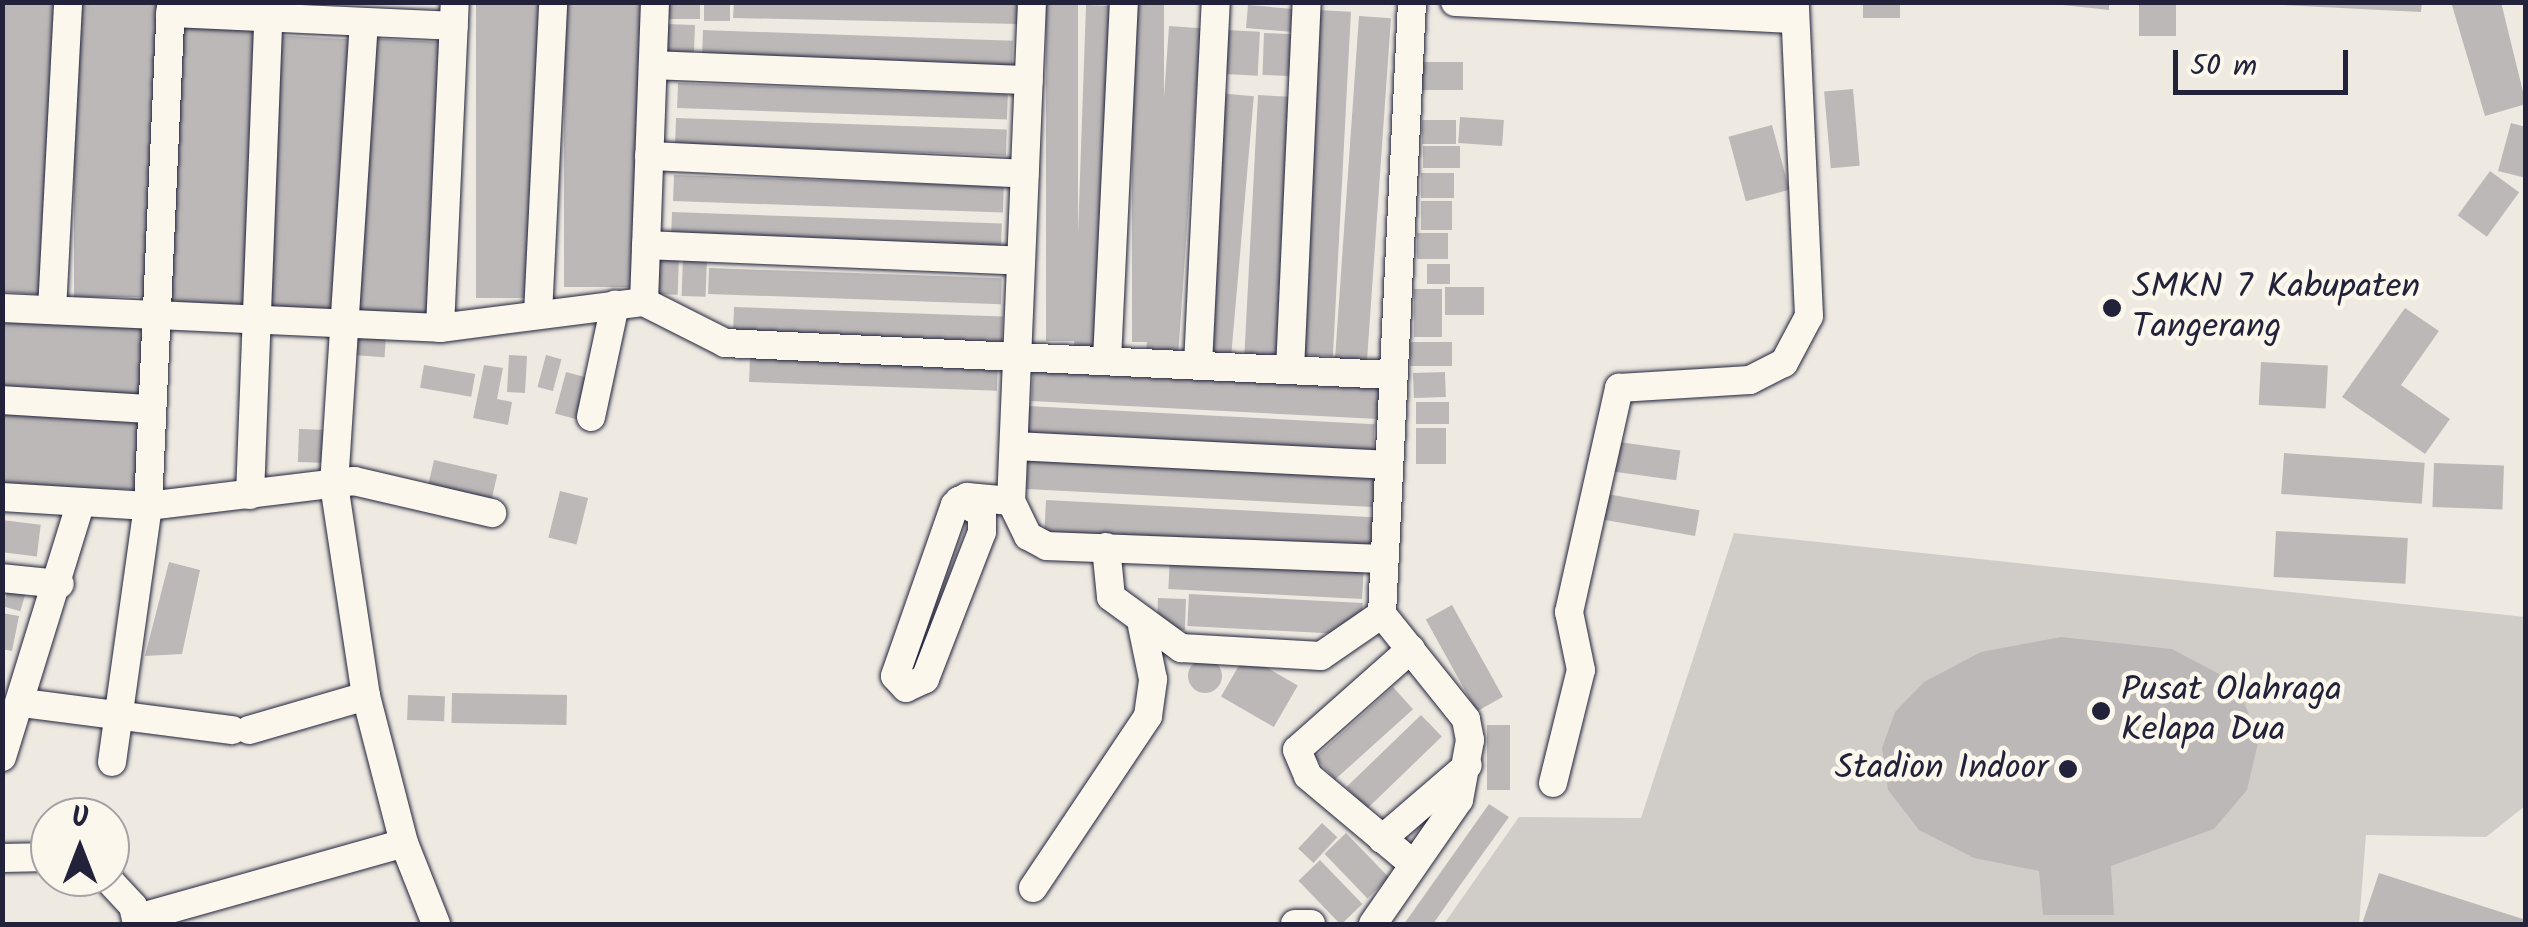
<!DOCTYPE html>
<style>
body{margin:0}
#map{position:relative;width:2528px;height:927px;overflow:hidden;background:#eeeae2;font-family:Kalam,sans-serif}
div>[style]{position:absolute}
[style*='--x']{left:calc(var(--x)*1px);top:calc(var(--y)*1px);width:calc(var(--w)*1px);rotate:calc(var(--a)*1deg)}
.green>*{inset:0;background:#d0cdc9}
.building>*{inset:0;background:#bcb8b8;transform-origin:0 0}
.round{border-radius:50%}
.roads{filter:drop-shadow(0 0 2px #22223b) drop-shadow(0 0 2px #22223b)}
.street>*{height:28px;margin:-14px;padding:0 14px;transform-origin:14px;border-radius:14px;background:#fbf7ec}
.dots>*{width:28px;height:28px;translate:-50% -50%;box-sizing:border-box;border:5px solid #fbf7ec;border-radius:50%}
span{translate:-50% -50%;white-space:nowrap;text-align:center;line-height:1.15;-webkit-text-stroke:9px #fbf7ec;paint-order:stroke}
.poi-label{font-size:35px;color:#22223b}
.left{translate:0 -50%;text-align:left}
.right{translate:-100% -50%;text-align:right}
.frame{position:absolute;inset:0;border:5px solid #22223b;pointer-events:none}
.north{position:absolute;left:30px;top:797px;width:100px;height:100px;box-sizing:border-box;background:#fbf7ec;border:2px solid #a4a2a5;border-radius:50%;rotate:0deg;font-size:28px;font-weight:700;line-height:40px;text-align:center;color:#22223b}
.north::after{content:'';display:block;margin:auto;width:35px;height:45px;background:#22223b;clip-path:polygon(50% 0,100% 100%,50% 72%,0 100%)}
.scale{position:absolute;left:2173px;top:50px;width:175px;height:45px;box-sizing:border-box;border:5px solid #22223b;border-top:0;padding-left:12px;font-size:30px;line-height:35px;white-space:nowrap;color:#22223b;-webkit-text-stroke:8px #fbf7ec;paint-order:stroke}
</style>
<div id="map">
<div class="green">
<div style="clip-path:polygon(1734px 533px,2525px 617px,2525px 806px,2486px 837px,2366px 835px,2359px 924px,1444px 924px,1519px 817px,1641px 818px)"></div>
</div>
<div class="building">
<div style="clip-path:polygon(2px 2px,65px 2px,52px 295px,2px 292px)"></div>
<div style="left:74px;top:2px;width:84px;height:295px"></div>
<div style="left:476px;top:2px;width:68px;height:296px"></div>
<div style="left:564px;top:2px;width:84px;height:285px"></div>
<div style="left:669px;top:2px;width:31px;height:17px"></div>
<div style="left:704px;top:2px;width:26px;height:19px"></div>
<div style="clip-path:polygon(734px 2px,1023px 2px,1022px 24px,733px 18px)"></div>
<div style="left:1046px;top:2px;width:32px;height:339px"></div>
<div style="left:1132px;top:2px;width:32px;height:340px"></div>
<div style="left:1863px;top:2px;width:37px;height:16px"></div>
<div style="clip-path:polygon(2035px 2px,2109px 2px,2109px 10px)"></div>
<div style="left:2139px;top:2px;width:37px;height:34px"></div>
<div style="clip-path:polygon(2224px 2px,2422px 2px,2421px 12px)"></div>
<div style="clip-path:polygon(2451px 2px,2501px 2px,2526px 104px,2485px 116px)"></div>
<div style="left:1086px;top:5px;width:32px;height:345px;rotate:2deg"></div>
<div style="left:1248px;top:5px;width:45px;height:23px;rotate:5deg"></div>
<div style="left:1318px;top:10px;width:33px;height:345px;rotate:3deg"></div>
<div style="left:1359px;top:16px;width:32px;height:345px;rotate:4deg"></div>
<div style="left:665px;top:24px;width:30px;height:37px;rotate:2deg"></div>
<div style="left:182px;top:25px;width:84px;height:280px;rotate:3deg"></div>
<div style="left:1169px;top:26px;width:32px;height:325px;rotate:4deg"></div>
<div style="left:703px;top:30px;width:310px;height:25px;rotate:2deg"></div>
<div style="left:1227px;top:30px;width:33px;height:44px;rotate:3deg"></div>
<div style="left:1264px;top:33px;width:33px;height:42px;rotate:2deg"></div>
<div style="left:270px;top:35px;width:84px;height:280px;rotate:3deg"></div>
<div style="left:365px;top:38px;width:84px;height:279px;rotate:3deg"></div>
<div style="left:1422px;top:62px;width:41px;height:28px"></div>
<div style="left:678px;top:83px;width:330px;height:25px;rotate:2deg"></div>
<div style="left:1853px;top:89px;width:77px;height:29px;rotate:85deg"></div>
<div style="left:1217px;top:93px;width:37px;height:263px;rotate:5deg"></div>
<div style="left:1258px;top:95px;width:37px;height:263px;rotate:3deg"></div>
<div style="left:1460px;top:117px;width:44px;height:26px;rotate:4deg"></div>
<div style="left:676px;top:118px;width:331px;height:26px;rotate:2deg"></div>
<div style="left:1422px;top:120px;width:34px;height:24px"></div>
<div style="clip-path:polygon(2511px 123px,2526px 127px,2526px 178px,2498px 171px)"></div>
<div style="left:1772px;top:125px;width:67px;height:45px;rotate:75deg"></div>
<div style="left:1460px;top:146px;width:22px;height:37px;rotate:90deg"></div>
<div style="left:2490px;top:171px;width:36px;height:55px;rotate:36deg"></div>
<div style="left:1421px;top:173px;width:33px;height:25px"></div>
<div style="left:674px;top:175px;width:330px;height:26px;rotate:2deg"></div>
<div style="left:1421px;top:201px;width:31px;height:29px"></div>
<div style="left:672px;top:212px;width:330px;height:26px;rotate:2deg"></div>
<div style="left:1417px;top:233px;width:31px;height:26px"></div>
<div style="left:656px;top:256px;width:23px;height:38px;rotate:2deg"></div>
<div style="left:683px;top:257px;width:24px;height:39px;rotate:2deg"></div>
<div style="left:1427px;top:264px;width:23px;height:20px"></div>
<div style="left:709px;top:268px;width:293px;height:26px;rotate:2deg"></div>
<div style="left:1445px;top:287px;width:39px;height:28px"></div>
<div style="left:1414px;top:289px;width:28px;height:48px"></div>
<div style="left:734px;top:307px;width:269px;height:26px;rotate:2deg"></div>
<div style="clip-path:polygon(2405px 308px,2439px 331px,2401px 385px,2450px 419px,2425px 454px,2342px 397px)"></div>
<div style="left:2px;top:314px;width:141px;height:80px;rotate:3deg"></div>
<div style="left:354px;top:335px;width:32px;height:20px;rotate:4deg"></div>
<div style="left:1410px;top:342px;width:42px;height:24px"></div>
<div style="left:509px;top:355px;width:18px;height:37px;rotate:3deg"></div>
<div style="left:546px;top:355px;width:16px;height:33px;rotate:15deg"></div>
<div style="left:750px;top:356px;width:248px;height:26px;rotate:2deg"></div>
<div style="left:2261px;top:362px;width:67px;height:43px;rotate:3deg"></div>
<div style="left:424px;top:365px;width:52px;height:23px;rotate:10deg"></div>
<div style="clip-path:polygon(484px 365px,503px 368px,497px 399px,512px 402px,508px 425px,473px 418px)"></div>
<div style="left:1033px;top:370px;width:347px;height:31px;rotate:3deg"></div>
<div style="left:566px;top:372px;width:28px;height:43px;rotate:15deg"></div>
<div style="left:1445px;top:372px;width:25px;height:32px;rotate:88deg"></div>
<div style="left:1416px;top:402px;width:33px;height:22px"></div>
<div style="left:2px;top:406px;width:145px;height:79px;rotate:2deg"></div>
<div style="left:1028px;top:406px;width:347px;height:32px;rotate:3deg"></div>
<div style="left:1416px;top:428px;width:30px;height:36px"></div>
<div style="left:299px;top:429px;width:31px;height:33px;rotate:2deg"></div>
<div style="left:1612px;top:441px;width:69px;height:30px;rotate:8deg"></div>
<div style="left:2284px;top:453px;width:141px;height:41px;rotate:4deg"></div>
<div style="left:1028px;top:458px;width:347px;height:31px;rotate:3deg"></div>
<div style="left:434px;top:460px;width:65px;height:29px;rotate:13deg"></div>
<div style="left:2434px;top:463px;width:70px;height:44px;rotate:2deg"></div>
<div style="left:560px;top:491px;width:29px;height:48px;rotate:14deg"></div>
<div style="left:1607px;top:494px;width:94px;height:26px;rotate:10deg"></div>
<div style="left:1046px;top:500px;width:328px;height:32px;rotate:3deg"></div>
<div style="left:2px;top:520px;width:39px;height:32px;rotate:7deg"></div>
<div style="left:2276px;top:531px;width:132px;height:46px;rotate:3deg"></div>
<div style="left:1170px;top:557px;width:194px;height:32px;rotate:3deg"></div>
<div style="clip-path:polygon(169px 562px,200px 570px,182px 654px,145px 656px)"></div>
<div style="left:8px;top:589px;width:18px;height:18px;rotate:16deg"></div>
<div style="left:1189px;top:594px;width:174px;height:32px;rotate:3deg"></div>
<div style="left:1158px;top:598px;width:28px;height:31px;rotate:2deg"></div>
<div style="left:1452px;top:605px;width:105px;height:30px;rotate:61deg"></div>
<div style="clip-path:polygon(2px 613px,19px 616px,12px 651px,2px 649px)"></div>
<div style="clip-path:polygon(2061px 637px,2172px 649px,2236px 683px,2259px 739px,2247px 790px,2214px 829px,2111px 866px,2114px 915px,2043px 915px,2039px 871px,1974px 858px,1919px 830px,1888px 790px,1882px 748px,1895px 712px,1924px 682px,1981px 652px)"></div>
<div style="left:1245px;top:655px;width:61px;height:48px;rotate:30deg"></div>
<div class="round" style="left:1188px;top:659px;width:34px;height:34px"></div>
<div style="left:1393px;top:687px;width:30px;height:105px;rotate:48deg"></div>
<div style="left:452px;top:693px;width:115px;height:30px;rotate:1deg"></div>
<div style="left:408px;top:695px;width:37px;height:25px;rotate:2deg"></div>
<div style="left:1421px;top:715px;width:30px;height:104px;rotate:46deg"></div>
<div style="left:1487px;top:725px;width:23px;height:65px"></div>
<div style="clip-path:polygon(1489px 804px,1509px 817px,1461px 884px,1433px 924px,1404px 924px)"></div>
<div style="left:1322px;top:823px;width:21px;height:35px;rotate:43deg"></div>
<div style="left:1346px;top:833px;width:62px;height:30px;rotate:46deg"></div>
<div style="left:1320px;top:860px;width:61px;height:30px;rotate:46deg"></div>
<div style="clip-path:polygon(2379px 873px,2526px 920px,2526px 924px,2362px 924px)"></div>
</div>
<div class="roads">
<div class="street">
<div style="--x:1032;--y:2;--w:499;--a:92.4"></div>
<div style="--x:1011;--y:501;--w:39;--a:64"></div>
<div style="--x:1028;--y:536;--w:21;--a:28"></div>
<div style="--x:1047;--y:546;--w:335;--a:2.2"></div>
<div style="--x:1455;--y:2;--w:338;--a:2.9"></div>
<div style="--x:170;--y:13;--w:284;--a:2.6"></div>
<div style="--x:653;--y:65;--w:376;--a:2.3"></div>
<div style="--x:649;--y:156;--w:376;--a:2.7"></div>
<div style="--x:646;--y:245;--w:375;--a:2.4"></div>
<div style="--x:644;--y:302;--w:300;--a:-87.9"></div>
<div style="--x:2;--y:308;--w:438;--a:2.6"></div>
<div style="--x:440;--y:328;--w:206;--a:-7.3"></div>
<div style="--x:644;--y:302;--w:91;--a:26.8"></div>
<div style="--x:725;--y:343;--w:668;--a:2.75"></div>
<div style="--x:52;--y:310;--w:308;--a:-87"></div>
<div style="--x:538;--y:314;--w:312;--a:-87.2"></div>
<div style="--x:440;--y:328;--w:326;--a:-87.4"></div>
<div style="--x:1107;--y:360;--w:358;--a:-87.3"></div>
<div style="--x:1198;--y:365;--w:363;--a:-87.2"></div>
<div style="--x:1290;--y:370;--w:368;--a:-87.4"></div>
<div style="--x:2;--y:400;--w:149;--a:3.5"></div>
<div style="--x:591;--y:417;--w:115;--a:-77.9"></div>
<div style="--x:1014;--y:446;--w:373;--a:2.9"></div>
<div style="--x:250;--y:495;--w:477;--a:-87.8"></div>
<div style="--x:2;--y:497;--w:146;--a:3.5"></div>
<div style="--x:148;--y:506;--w:208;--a:-6.9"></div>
<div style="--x:354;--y:481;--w:142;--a:13.1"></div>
<div style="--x:959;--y:501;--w:26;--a:28"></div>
<div style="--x:982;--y:513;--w:19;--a:90"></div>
<div style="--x:982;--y:532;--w:158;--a:111.2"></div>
<div style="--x:925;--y:679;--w:21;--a:155"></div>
<div style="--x:906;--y:688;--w:16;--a:-133"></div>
<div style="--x:895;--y:676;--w:181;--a:-70.7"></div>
<div style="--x:955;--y:505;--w:6;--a:-45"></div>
<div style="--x:959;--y:501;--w:9;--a:-27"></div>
<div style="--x:967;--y:497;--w:44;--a:5.2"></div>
<div style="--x:1106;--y:547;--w:50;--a:84.3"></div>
<div style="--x:1111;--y:597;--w:87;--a:36.1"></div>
<div style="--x:1181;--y:648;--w:140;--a:3.3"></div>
<div style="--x:1321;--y:656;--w:74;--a:-34.5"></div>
<div style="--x:2;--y:578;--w:58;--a:5.9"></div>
<div style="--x:1411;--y:649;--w:152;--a:138.5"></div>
<div style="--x:1297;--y:750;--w:28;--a:67"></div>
<div style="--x:1308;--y:776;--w:137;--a:40"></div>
<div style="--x:23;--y:703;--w:211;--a:7.4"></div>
<div style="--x:249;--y:730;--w:122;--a:-16.2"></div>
<div style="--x:2;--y:757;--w:267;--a:-72.8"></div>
<div style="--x:112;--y:762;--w:259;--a:-82"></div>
<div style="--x:148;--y:506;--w:505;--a:-87.39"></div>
<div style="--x:1553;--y:783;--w:116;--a:-76.1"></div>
<div style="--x:1581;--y:670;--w:59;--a:-101.7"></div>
<div style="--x:1569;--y:612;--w:230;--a:-77.4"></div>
<div style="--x:1619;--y:388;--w:131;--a:-3.5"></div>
<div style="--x:1750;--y:380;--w:38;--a:-27"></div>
<div style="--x:1784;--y:363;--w:53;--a:-62"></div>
<div style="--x:1809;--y:316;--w:314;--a:-92.6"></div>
<div style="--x:1382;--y:839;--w:113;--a:-40.7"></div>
<div style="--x:404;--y:843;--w:87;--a:68.4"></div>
<div style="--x:2;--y:858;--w:48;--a:-1.2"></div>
<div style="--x:106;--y:877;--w:40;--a:47"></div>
<div style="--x:133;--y:906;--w:18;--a:77"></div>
<div style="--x:1033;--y:888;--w:207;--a:-56.2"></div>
<div style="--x:1148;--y:716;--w:37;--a:-82"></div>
<div style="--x:1153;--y:679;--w:54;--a:-101.7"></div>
<div style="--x:138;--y:918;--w:276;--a:-15.7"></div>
<div style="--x:404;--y:843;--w:152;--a:-104.5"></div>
<div style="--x:366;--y:696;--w:213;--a:-98.6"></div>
<div style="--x:334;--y:485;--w:464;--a:-86.3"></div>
<div style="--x:1295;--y:924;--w:16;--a:0"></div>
<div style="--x:1373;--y:924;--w:151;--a:-55.3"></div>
<div style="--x:1459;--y:800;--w:61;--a:-79.6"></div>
<div style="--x:1470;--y:740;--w:21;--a:-101"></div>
<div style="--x:1466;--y:719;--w:134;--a:-128.7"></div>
<div style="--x:1382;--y:614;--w:613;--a:-87.19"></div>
</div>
</div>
<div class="dots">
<div style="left:2112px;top:308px;background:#22223b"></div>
<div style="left:2101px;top:711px;background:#22223b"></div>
<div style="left:2068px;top:769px;background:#22223b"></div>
</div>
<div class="poi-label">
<span class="left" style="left:2132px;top:308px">SMKN 7 Kabupaten<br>Tangerang</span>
<span class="left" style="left:2121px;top:711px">Pusat Olahraga<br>Kelapa Dua</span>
<span class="right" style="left:2048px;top:769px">Stadion Indoor</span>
</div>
<div class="frame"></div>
<div class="north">U</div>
<div class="scale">50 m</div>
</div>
